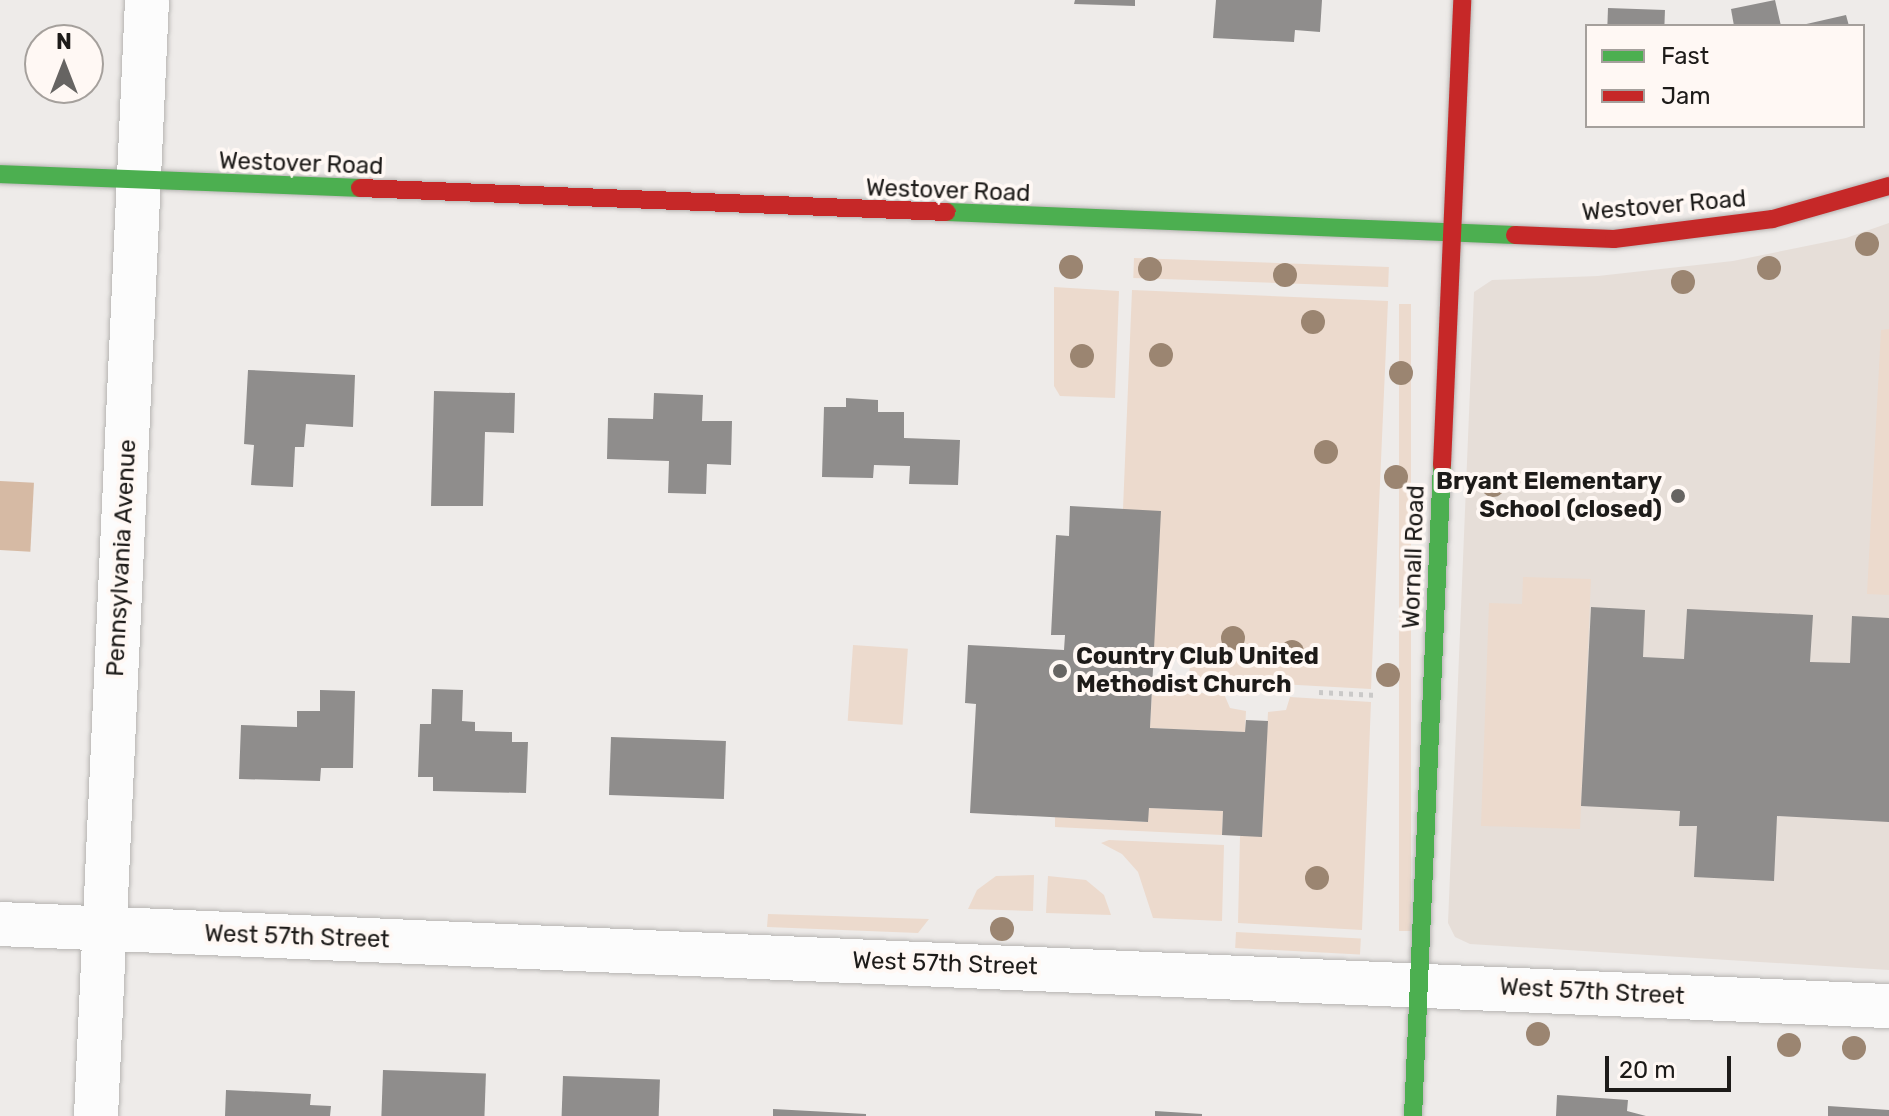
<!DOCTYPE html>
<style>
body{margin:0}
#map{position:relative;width:1889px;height:1116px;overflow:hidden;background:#eeebe9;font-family:Rubik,sans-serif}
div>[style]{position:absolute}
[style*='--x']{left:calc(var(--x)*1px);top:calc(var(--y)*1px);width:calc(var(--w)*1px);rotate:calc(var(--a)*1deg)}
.built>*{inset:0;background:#e6ded8}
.green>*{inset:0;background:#ecdacd;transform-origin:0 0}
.water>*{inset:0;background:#d6baa4;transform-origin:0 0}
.building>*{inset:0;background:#8f8d8c;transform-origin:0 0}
.path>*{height:5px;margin-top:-2.5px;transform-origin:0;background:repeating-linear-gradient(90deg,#cac9c8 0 4px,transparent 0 10px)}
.roads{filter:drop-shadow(0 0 2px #b6b4b2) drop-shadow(0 0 2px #b6b4b2)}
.street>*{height:44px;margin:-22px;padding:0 22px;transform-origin:22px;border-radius:22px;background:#fcfcfc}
.fast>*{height:18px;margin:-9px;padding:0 9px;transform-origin:9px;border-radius:9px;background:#4caf50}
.jam>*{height:18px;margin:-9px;padding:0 9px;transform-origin:9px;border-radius:9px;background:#c62828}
.trees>*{width:24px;height:24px;margin:-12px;border-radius:50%;background:#9b8571}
.dots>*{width:22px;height:22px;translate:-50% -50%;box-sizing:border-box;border:4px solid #fff8f4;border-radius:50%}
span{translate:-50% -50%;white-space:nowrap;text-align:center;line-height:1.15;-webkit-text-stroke:8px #fff8f4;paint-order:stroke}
.street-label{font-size:24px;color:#1d1b19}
.poi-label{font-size:24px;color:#1d1b19;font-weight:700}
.right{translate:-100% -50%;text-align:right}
.left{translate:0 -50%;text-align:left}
.legend{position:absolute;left:1585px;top:24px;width:280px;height:104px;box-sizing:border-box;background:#fff8f4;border:2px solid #a5a09c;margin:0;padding:10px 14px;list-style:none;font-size:24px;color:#1d1b19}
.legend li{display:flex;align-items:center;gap:16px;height:40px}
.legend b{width:40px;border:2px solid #a5a09c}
.north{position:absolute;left:24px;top:24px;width:80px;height:80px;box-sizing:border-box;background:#fff8f4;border:2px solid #a5a09c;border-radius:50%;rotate:0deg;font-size:22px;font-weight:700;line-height:32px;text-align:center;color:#1d1b19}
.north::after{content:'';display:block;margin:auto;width:28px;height:36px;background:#666462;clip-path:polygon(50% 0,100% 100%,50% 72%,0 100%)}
.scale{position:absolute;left:1605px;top:1056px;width:126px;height:36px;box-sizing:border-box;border:4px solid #1d1b19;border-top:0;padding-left:10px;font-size:24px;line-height:28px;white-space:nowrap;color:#1d1b19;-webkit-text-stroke:6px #fff8f4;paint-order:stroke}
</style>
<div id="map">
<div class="built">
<div style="clip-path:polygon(1889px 223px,1889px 970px,1470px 944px,1455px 937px,1448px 923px,1474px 292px,1492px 280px,1598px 276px,1733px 261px,1846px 238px)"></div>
</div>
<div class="green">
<div style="left:1134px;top:258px;width:255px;height:20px;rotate:2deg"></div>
<div style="clip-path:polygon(1054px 287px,1119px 291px,1115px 398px,1060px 396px,1054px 386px)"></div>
<div style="clip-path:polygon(1132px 290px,1388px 301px,1371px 689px,1189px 679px,1190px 660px,1153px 657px,1123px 509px)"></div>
<div style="left:1399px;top:304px;width:12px;height:627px"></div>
<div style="clip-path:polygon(1889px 329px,1889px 595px,1867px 594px,1881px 330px)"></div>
<div style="clip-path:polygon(1523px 577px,1591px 579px,1580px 829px,1481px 826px,1489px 603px,1522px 604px)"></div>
<div style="left:853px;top:645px;width:55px;height:76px;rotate:4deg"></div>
<div style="clip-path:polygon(1152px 691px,1224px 694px,1230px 708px,1246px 711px,1245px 732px,1150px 728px)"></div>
<div style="clip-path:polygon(1290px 697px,1371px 702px,1362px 930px,1238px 923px,1240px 836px,1262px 836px,1268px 712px,1286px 710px)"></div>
<div style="clip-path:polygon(1149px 808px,1223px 811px,1222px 835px,1055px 827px,1055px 817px,1147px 822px)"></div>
<div style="clip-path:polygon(1109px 840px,1224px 845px,1222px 921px,1153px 918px,1138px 872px,1122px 854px,1101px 843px)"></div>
<div style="clip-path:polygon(1034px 875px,1033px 911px,968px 909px,977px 890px,996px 876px)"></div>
<div style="clip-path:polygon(1048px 876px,1086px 880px,1104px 895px,1111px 915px,1046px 913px)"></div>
<div style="clip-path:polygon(768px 914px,929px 919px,918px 933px,767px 927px)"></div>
<div style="left:1236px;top:932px;width:125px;height:16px;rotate:3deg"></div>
</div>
<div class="water">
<div style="left:0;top:481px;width:34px;height:69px;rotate:3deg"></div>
</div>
<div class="building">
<div style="clip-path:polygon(1075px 0,1135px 0,1135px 6px,1074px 4px)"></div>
<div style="clip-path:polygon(1216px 0,1322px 0,1320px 32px,1295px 30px,1294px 42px,1213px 38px)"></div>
<div style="clip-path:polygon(1775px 0,1781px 26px,1734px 26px,1731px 9px)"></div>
<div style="left:1608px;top:8px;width:57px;height:18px;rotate:2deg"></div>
<div style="clip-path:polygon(1846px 15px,1849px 26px,1802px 26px,1802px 25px)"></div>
<div style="clip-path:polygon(248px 370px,355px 375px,353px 427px,306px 424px,304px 447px,295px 447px,293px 487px,251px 485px,254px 445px,244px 444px)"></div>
<div style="clip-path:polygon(434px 391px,515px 393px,514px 433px,485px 432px,483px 506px,431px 506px)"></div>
<div style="clip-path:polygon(654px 393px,703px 395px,702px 421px,732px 421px,731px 465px,707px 464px,706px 494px,668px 493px,669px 461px,607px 459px,608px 418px,653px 419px)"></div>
<div style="clip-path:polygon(846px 398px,878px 400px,878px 412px,904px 412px,904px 438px,960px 440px,958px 485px,909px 484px,910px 466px,874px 465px,873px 478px,822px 477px,824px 407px,846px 407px)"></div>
<div style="clip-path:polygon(1070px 506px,1161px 511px,1150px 728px,1245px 732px,1246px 720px,1268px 721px,1262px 837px,1222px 835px,1223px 811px,1149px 808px,1148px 822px,970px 813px,976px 704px,965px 703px,968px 645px,1064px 650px,1065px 635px,1051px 635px,1056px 535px,1069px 536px)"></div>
<div style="clip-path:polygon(1591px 607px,1645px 610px,1643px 657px,1684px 659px,1687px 609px,1813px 615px,1810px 662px,1850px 663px,1852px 616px,1889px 618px,1889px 822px,1777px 816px,1774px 881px,1694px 877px,1697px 826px,1679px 826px,1680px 811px,1581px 806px)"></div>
<div style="clip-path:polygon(432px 689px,463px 690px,462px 721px,475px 722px,475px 731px,512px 732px,512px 742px,528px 742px,526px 793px,433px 791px,433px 777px,418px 777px,420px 724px,431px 724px)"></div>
<div style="clip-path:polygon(320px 690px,355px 691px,353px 768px,321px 768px,320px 781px,239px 779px,241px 725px,297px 727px,297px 711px,320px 711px)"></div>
<div style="left:611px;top:737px;width:115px;height:58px;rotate:2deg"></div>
<div style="left:383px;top:1070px;width:103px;height:46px;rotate:2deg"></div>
<div style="left:563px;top:1076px;width:97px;height:40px;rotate:2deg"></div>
<div style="clip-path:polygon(226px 1090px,311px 1094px,310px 1105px,331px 1106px,330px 1116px,225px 1116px)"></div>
<div style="clip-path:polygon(1557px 1095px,1628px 1100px,1627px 1111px,1646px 1116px,1556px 1116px)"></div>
<div style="clip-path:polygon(1828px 1106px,1889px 1110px,1889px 1116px,1828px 1116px)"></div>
<div style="clip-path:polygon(773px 1109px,866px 1114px,866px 1116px,773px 1116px)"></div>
<div style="clip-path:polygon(1155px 1111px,1202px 1114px,1202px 1116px,1155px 1116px)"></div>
</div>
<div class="path">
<div style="--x:1319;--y:692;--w:58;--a:3"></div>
</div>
<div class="roads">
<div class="street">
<div style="--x:0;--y:924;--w:1891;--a:2.49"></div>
<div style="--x:96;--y:1116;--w:1117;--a:-87.38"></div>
</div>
<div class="fast">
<div style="--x:0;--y:174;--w:360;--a:2.2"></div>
<div style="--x:947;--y:212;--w:568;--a:2.32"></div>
<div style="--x:1413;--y:1116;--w:652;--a:-87.45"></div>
</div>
<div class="jam">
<div style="--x:360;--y:188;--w:587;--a:2.34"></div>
<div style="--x:1515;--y:235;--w:99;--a:2.3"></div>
<div style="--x:1614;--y:239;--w:160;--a:-7.2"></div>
<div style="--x:1773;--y:219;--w:121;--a:-15.9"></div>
<div style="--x:1442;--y:465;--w:465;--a:-87.5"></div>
</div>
</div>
<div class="trees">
<div style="left:1867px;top:244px"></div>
<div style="left:1071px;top:267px"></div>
<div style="left:1769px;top:268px"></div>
<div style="left:1150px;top:269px"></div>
<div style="left:1285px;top:275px"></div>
<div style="left:1683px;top:282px"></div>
<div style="left:1313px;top:322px"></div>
<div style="left:1161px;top:355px"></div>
<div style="left:1082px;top:356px"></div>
<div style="left:1401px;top:373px"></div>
<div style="left:1326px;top:452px"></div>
<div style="left:1396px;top:477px"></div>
<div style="left:1493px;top:485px"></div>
<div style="left:1233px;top:638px"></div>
<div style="left:1292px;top:652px"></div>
<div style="left:1388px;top:675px"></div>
<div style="left:1317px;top:878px"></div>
<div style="left:1002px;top:929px"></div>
<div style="left:1538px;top:1034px"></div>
<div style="left:1789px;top:1045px"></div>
<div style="left:1854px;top:1048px"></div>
</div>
<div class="dots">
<div style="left:1678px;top:496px;background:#666462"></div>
<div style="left:1060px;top:671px;background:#666462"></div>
</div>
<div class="street-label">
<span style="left:301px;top:164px;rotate:2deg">Westover Road</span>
<span style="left:948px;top:191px;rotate:2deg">Westover Road</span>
<span style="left:1664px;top:206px;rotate:-5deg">Westover Road</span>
<span style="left:1414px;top:557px;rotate:-88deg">Wornall Road</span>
<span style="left:122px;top:558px;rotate:-87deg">Pennsylvania Avenue</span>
<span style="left:297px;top:937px;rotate:2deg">West 57th Street</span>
<span style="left:945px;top:964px;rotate:2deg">West 57th Street</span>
<span style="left:1592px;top:992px;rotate:3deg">West 57th Street</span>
</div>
<div class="poi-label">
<span class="right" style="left:1662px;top:496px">Bryant Elementary<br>School (closed)</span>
<span class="left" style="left:1076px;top:671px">Country Club United<br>Methodist Church</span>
</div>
<ul class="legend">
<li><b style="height:10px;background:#4caf50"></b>Fast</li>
<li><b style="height:10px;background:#c62828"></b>Jam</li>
</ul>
<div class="north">N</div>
<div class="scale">20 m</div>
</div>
